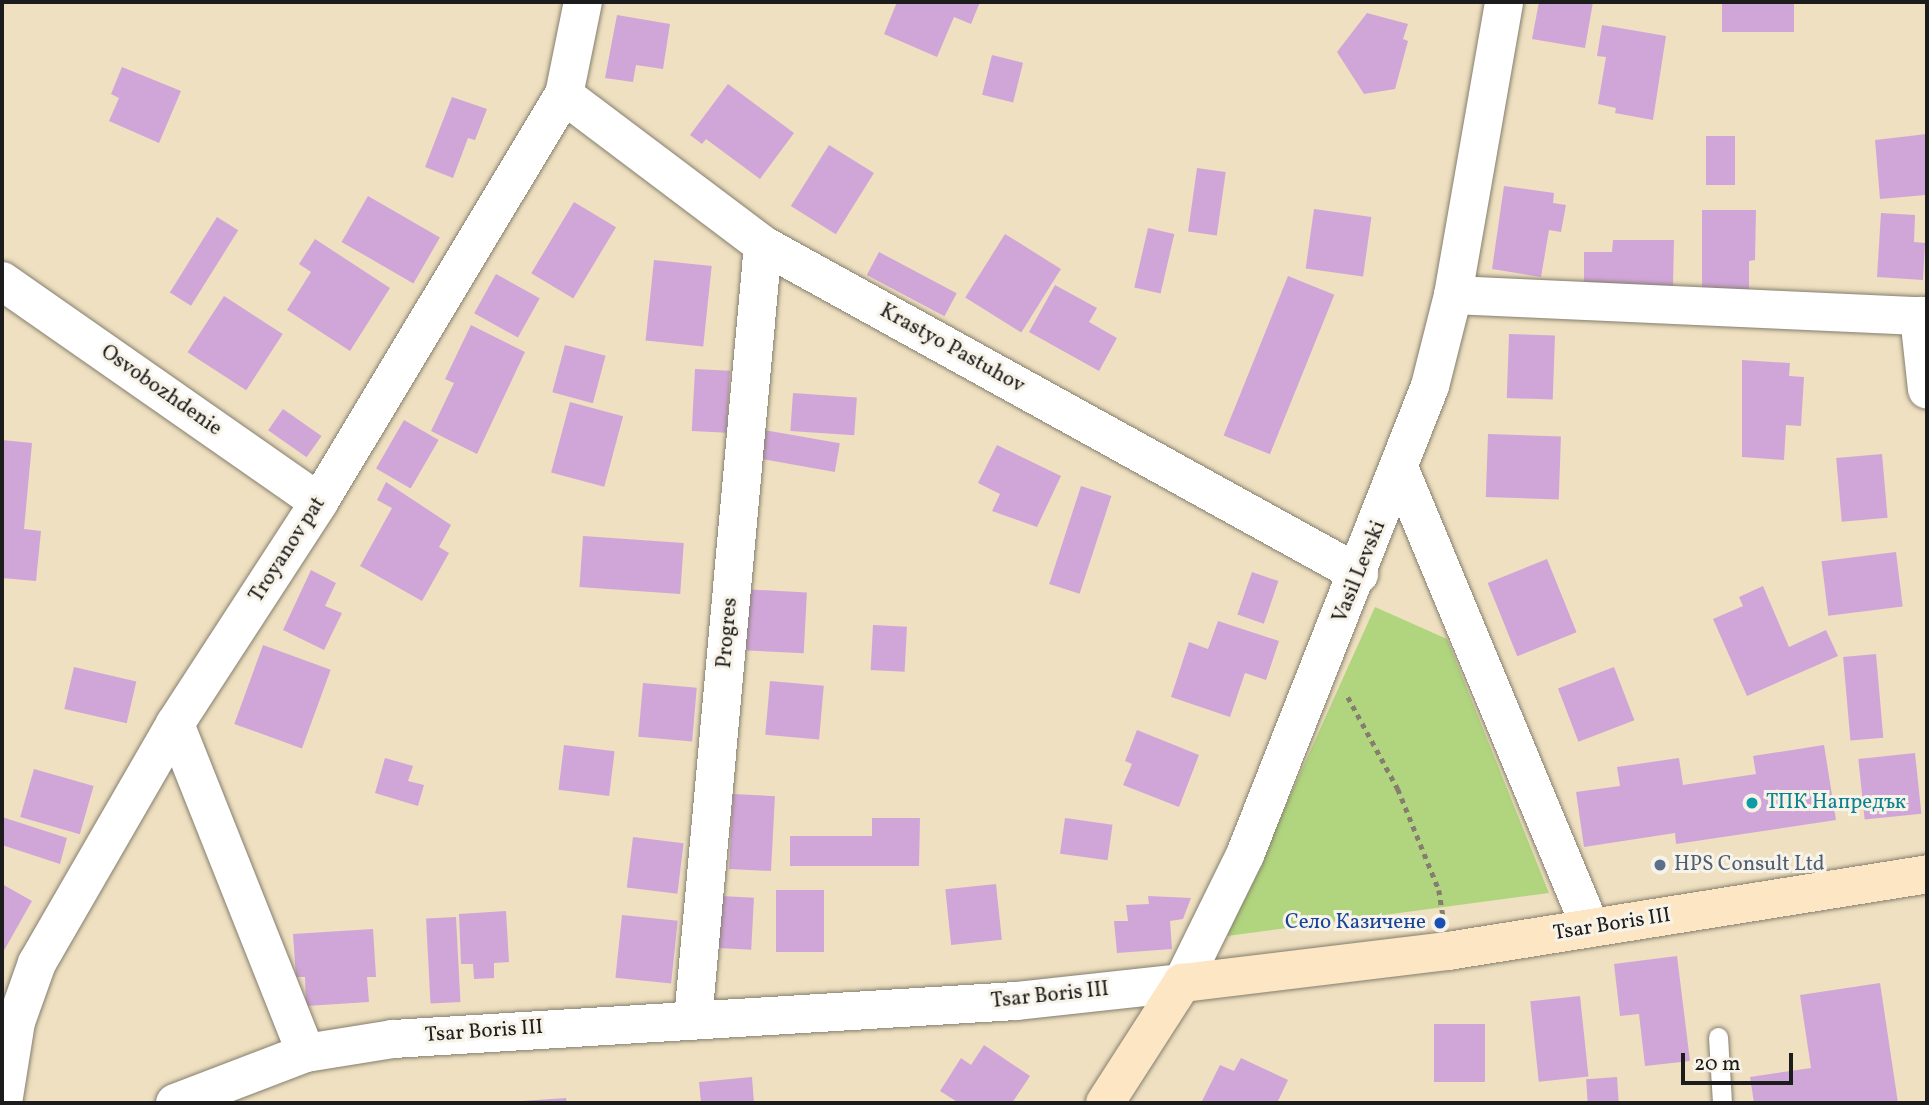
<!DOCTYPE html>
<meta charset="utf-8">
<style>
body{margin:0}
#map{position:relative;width:1929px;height:1105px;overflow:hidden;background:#eee0c0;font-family:Vollkorn,serif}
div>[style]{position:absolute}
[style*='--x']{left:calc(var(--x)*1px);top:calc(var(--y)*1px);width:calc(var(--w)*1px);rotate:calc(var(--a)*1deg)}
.green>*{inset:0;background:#b0d57e}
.building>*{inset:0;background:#d0a6d9;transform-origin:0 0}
.path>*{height:4.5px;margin-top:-2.25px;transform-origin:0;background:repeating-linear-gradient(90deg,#857e6e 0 5px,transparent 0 10px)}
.roads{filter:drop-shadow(0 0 2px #857e6e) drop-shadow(0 0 2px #857e6e)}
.lane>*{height:19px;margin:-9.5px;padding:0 9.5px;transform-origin:9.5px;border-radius:9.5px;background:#fff}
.street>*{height:38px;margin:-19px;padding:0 19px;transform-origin:19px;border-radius:19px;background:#fff}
.secondary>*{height:38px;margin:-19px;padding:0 19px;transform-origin:19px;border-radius:19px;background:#fce6c4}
.dots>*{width:19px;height:19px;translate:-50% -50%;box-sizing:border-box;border:4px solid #f7f3e8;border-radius:50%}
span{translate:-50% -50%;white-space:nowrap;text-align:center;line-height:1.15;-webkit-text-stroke:6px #f7f3e8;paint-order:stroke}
.street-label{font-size:21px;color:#1c1c1c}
.culture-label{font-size:21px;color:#0d838f}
.left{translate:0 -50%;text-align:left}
.service-label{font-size:21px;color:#4e5e75}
.transit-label{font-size:21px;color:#164399}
.right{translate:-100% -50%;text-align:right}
.frame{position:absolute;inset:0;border:4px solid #1c1c1c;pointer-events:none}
.scale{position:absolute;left:1681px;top:1053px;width:112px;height:32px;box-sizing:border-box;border:4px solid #1c1c1c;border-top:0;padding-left:9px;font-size:21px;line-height:24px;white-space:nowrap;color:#1c1c1c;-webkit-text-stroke:5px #f7f3e8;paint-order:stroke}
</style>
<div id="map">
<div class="green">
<div style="clip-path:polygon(1375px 607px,1447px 639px,1549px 893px,1227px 936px)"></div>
</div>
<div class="building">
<div style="clip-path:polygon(897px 2px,980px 2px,971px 24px,954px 17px,937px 57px,884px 34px)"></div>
<div style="clip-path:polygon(1539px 2px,1593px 2px,1585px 48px,1532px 39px)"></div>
<div style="left:1722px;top:2px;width:72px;height:30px"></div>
<div style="clip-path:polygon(1367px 13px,1408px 24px,1403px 39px,1408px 41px,1395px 89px,1364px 94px,1337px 52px)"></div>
<div style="clip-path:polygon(617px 15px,670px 24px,663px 69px,636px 65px,633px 82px,605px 78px)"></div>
<div style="clip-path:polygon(1602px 25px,1666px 36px,1653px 120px,1615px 113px,1616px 108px,1598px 104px,1606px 57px,1597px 56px)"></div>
<div style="left:992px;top:55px;width:32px;height:41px;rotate:14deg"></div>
<div style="clip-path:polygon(122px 67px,181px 91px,159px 143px,109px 121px,119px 98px,111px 94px)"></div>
<div style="clip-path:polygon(728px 84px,794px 133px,760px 179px,706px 139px,702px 144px,690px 135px)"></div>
<div style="clip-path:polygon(452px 97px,487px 109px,475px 140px,468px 138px,453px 178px,425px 167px)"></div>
<div style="clip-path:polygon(1927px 134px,1925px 195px,1880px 199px,1875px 140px)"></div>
<div style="left:1706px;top:136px;width:29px;height:49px"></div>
<div style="left:829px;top:145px;width:53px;height:72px;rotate:32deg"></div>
<div style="left:1197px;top:168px;width:29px;height:64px;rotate:8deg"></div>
<div style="clip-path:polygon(1504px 186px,1554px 193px,1553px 203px,1566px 205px,1561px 232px,1549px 230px,1541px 277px,1492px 269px)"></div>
<div style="left:368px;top:196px;width:83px;height:53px;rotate:30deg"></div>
<div style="left:574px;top:202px;width:49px;height:83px;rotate:31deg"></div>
<div style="left:1314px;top:209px;width:58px;height:60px;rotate:8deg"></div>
<div style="clip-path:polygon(1702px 210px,1756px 210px,1755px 260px,1749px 261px,1749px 289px,1702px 289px)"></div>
<div style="clip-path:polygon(1881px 213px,1915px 215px,1914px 242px,1925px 243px,1923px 280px,1877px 277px)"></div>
<div style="left:217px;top:217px;width:25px;height:89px;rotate:32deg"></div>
<div style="left:1148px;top:228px;width:27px;height:61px;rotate:13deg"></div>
<div style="left:1005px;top:234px;width:66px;height:75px;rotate:32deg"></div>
<div style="clip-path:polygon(315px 239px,390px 288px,350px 351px,287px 310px,311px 272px,299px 264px)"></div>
<div style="clip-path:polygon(1613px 240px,1674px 240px,1673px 286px,1584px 285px,1584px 252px,1612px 252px)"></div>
<div style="left:879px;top:252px;width:88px;height:26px;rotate:28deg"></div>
<div style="left:654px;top:260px;width:58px;height:81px;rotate:6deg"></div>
<div style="left:496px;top:274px;width:50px;height:45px;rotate:29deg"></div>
<div style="left:1288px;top:276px;width:50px;height:172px;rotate:22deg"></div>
<div style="clip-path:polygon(1055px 285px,1097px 308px,1089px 322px,1117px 338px,1099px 371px,1029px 332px)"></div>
<div style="left:224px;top:296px;width:70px;height:67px;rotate:33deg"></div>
<div style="clip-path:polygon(471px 325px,525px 352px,477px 454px,431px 431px,454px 383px,445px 379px)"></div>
<div style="left:1509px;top:334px;width:46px;height:64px;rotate:2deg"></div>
<div style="left:565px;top:345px;width:42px;height:49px;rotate:15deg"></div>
<div style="clip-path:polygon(1742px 360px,1790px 363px,1789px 376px,1804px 377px,1801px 426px,1786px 425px,1784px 460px,1742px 457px)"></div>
<div style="left:695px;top:369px;width:35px;height:62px;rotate:3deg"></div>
<div style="left:793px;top:393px;width:64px;height:38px;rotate:4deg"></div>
<div style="left:570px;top:402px;width:55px;height:73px;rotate:15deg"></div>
<div style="left:283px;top:409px;width:47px;height:26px;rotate:35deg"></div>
<div style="left:404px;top:420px;width:40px;height:56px;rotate:30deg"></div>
<div style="left:764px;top:430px;width:77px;height:29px;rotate:10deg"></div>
<div style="left:1488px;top:434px;width:73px;height:63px;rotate:2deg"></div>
<div style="clip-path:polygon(2px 440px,32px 443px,24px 529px,41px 531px,36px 581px,2px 578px)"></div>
<div style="clip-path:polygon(997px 445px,1061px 476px,1037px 527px,992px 511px,1000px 494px,978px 483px)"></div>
<div style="left:1882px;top:454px;width:64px;height:46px;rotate:85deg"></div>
<div style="clip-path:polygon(386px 482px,451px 525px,439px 547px,449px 553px,422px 601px,360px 566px,392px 508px,377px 500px)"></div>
<div style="left:1081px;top:486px;width:32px;height:103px;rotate:18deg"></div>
<div style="left:583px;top:536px;width:101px;height:51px;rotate:4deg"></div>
<div style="left:1896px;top:552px;width:55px;height:75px;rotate:83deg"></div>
<div style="left:1547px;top:559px;width:79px;height:64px;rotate:68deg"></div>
<div style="clip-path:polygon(311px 570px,336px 583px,325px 606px,342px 613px,324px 650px,283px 630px)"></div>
<div style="left:1252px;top:572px;width:28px;height:45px;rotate:19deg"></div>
<div style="clip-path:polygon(1763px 586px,1789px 647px,1826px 630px,1838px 656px,1747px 696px,1713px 619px,1743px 606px,1739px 597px)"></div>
<div style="left:741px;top:589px;width:66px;height:61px;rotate:3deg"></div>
<div style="clip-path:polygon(1218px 621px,1279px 641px,1266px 680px,1245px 673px,1230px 717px,1171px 697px,1189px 642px,1208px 649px)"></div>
<div style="left:873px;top:625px;width:34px;height:45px;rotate:3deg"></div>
<div style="left:263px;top:645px;width:72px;height:84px;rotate:20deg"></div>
<div style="left:1876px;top:654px;width:84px;height:33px;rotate:85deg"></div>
<div style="left:74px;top:667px;width:64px;height:43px;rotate:13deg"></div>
<div style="left:1614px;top:667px;width:57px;height:60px;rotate:69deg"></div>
<div style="left:770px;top:681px;width:54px;height:54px;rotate:5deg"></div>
<div style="left:643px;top:683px;width:54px;height:54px;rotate:5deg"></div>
<div style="clip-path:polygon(1137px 730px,1199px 755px,1179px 807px,1123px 785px,1132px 764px,1125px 761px)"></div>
<div style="left:564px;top:745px;width:51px;height:45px;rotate:7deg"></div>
<div style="clip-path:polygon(1824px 745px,1836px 820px,1676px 844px,1675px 833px,1584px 847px,1576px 792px,1620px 786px,1617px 767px,1679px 758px,1683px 785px,1756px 774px,1753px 756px)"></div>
<div style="left:1915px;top:753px;width:61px;height:57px;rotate:84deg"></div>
<div style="clip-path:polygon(385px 758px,413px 766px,408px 781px,424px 785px,418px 806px,375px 793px)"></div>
<div style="left:34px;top:769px;width:62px;height:50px;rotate:16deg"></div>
<div style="left:733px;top:794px;width:42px;height:75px;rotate:3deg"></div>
<div style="clip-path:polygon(2px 817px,67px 838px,60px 864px,2px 845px)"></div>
<div style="clip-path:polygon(872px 818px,920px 818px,919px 866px,790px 866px,790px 836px,872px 836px)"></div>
<div style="left:1065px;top:818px;width:48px;height:36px;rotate:8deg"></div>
<div style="left:633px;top:837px;width:51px;height:51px;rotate:7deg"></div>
<div style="clip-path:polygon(2px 884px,32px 901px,2px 954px)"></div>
<div style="left:996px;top:884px;width:56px;height:51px;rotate:84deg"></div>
<div style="left:776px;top:890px;width:48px;height:62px"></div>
<div style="left:721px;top:896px;width:33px;height:52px;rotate:3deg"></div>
<div style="clip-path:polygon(1148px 896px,1191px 898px,1183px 919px,1170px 921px,1172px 949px,1117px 953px,1114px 921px,1128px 921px,1126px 905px,1149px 904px)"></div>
<div style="clip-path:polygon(506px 911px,509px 962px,494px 963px,494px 978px,474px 979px,473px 964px,461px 964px,459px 914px)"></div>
<div style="left:622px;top:915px;width:56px;height:63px;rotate:6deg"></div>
<div style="left:456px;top:917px;width:85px;height:30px;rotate:87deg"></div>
<div style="clip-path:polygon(373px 929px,376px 977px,367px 977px,369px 1002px,306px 1006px,305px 977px,296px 977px,293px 934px)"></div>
<div style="clip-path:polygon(1677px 956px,1690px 1061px,1645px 1066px,1639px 1014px,1620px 1016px,1614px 964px)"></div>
<div style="clip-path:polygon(1880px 983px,1898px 1103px,1754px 1103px,1750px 1077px,1811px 1068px,1800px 995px)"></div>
<div style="left:1580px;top:996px;width:81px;height:50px;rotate:84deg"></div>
<div style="left:1434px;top:1024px;width:51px;height:58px"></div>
<div style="clip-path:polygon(984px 1045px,1030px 1076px,1012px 1103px,959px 1103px,940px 1091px,961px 1058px,971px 1065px)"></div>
<div style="clip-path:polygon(1241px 1058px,1288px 1080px,1277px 1103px,1201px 1103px,1220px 1065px,1234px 1071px)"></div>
<div style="clip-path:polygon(752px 1077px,754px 1103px,701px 1103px,699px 1082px)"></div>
<div style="left:1617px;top:1077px;width:26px;height:31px;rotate:86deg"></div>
<div style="clip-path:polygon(566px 1098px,567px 1103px,522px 1103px,522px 1101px)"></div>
</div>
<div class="path">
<div style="--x:1348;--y:697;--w:105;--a:61.5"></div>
<div style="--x:1398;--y:789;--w:109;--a:67.9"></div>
<div style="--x:1439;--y:890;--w:25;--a:81"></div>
</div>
<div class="roads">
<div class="lane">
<div style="--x:1718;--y:1037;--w:66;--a:86.5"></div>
</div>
<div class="street">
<div style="--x:564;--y:95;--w:249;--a:37"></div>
<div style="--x:763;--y:245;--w:681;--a:28.9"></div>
<div style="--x:2;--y:281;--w:386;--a:34.9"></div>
<div style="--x:1453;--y:295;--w:466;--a:2.6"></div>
<div style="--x:1927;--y:316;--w:8;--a:180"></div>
<div style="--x:1919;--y:316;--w:74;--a:83.8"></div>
<div style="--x:1400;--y:470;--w:496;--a:67.4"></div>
<div style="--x:175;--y:724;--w:354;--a:68.3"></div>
<div style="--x:693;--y:1020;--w:778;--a:-84.84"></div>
<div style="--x:3;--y:1103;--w:82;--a:-80.9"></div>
<div style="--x:16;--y:1022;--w:63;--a:-70.4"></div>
<div style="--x:37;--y:963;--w:276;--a:-60"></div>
<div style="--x:175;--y:724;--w:265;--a:-57"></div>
<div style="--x:319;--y:502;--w:475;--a:-59"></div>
<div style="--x:564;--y:95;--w:95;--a:-78.5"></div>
<div style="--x:175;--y:1103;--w:140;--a:-20.9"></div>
<div style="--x:306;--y:1053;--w:88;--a:-9.1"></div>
<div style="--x:393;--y:1039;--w:624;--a:-3.49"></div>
<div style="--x:1016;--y:1001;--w:167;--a:-6.2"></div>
<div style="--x:1182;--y:983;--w:143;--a:-63.8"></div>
<div style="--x:1245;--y:855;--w:504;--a:-68.47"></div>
<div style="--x:1430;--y:386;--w:94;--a:-75.8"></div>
<div style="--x:1453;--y:295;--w:297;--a:-80.1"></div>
</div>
<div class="secondary">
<div style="--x:1105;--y:1103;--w:143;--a:-57.3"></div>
<div style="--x:1182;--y:983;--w:268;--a:-6.9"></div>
<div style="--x:1448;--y:951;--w:485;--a:-9.1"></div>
</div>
</div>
<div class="dots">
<div style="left:1752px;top:803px;background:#0f9aa8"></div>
<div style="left:1660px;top:865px;background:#5c6f8a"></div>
<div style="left:1440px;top:923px;background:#1a4fb4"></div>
</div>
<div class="street-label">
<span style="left:952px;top:349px;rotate:29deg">Krastyo Pastuhov</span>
<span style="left:161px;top:391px;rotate:35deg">Osvobozhdenie</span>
<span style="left:288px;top:550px;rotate:-57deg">Troyanov pat</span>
<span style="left:1360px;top:572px;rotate:-68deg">Vasil Levski</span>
<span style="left:728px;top:633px;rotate:-85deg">Progres</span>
<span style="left:1612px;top:925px;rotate:-9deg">Tsar Boris III</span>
<span style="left:1050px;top:996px;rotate:-6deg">Tsar Boris III</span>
<span style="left:484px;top:1032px;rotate:-4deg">Tsar Boris III</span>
</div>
<div class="culture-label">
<span class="left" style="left:1766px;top:803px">ТПК Напредък</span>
</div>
<div class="service-label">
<span class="left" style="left:1674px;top:865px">HPS Consult Ltd</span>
</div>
<div class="transit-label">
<span class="right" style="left:1426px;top:923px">Село Казичене</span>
</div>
<div class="frame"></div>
<div class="scale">20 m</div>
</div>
